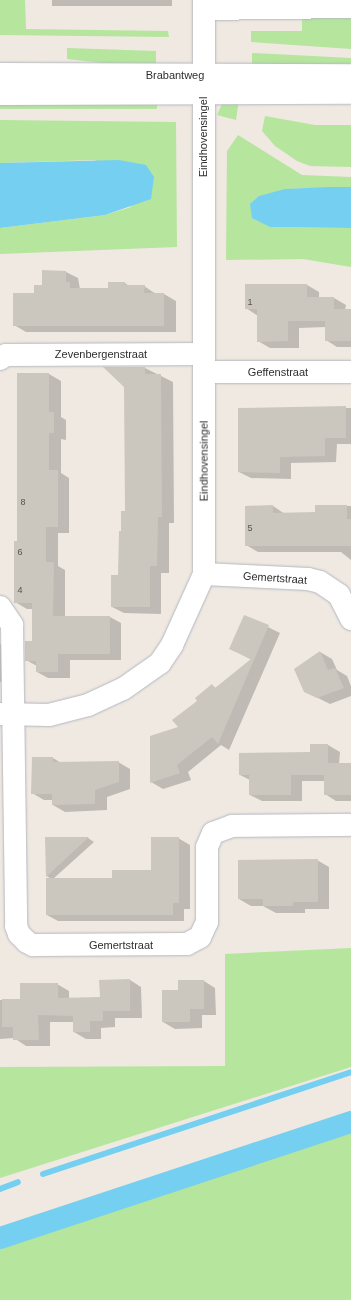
<!DOCTYPE html>
<style>
body{margin:0}
#map{position:relative;width:351px;height:1300px;overflow:hidden;background:#efe9e1;font-family:Arial,sans-serif}
div>[style]{position:absolute}
[style*='--x']{left:calc(var(--x)*1px);top:calc(var(--y)*1px);width:calc(var(--w)*1px);rotate:calc(var(--a)*1deg)}
.green>*{inset:0;background:#b6e59e;transform-origin:0 0}
.water>*{inset:0;background:#75cff0}
.shadow>*{inset:0;background:#0003;transform-origin:0 0}
.stream>*{height:6px;margin:-3px;padding:0 3px;transform-origin:3px;border-radius:3px;background:#75cff0}
.canal>*{height:22px;margin:-11px;padding:0 11px;transform-origin:11px;border-radius:11px;background:#75cff0}
.building>*{inset:0;background:#cbc7bf}
.roads{filter:drop-shadow(0 0 1px #b4b7c1) drop-shadow(0 0 1px #b4b7c1)}
.minor>*{height:22px;margin:-11px;padding:0 11px;transform-origin:11px;border-radius:11px;background:#fff}
span{translate:-50% -50%;white-space:nowrap;text-align:center;line-height:1.15;-webkit-text-stroke:4px #fff;paint-order:stroke}
.number-label{font-size:9px;color:#555452}
.number-label span{-webkit-text-stroke-width:0}
.street-label{font-size:11px;color:#2e2e2e}
</style>
<div id="map">
<div class="green">
<div style="clip-path:polygon(0 0,25px 0,26px 29px,168px 31px,169px 37px,0 35px)"></div>
<div style="clip-path:polygon(302px 16px,351px 16px,351px 49px,251px 42px,251px 31px,302px 31px)"></div>
<div style="clip-path:polygon(67px 48px,156px 51px,156px 69px,67px 59px)"></div>
<div style="clip-path:polygon(252px 53px,351px 58px,351px 68px,252px 68px)"></div>
<div style="left:0;top:98px;width:157px;height:11px"></div>
<div style="clip-path:polygon(239px 99px,236px 120px,217px 115px,222px 104px)"></div>
<div style="clip-path:polygon(265px 116px,315px 125px,351px 125px,351px 167px,310px 166px,297px 161px,275px 146px,262px 131px)"></div>
<div style="clip-path:polygon(0 120px,176px 122px,177px 247px,0 254px,0 228px,105px 215px,131px 207px,95px 160px,0 163px)"></div>
<div style="clip-path:polygon(238px 135px,302px 175px,351px 177px,351px 187px,285px 189px,270px 227px,351px 228px,351px 267px,303px 259px,226px 260px,227px 151px)"></div>
<div style="clip-path:polygon(351px 948px,351px 1067px,0 1178px,0 1067px,225px 1066px,225px 954px)"></div>
<div style="clip-path:polygon(351px 1127px,351px 1300px,0 1300px,0 1249px)"></div>
</div>
<div class="water">
<div style="clip-path:polygon(119px 160px,146px 165px,154px 177px,151px 199px,105px 215px,0 228px,0 163px)"></div>
<div style="clip-path:polygon(328px 187px,351px 187px,351px 228px,270px 227px,252px 218px,250px 204px,259px 196px,285px 189px)"></div>
</div>
<div class="shadow">
<div style="left:52px;top:0;width:120px;height:6px"></div>
<div style="clip-path:polygon(66px 272px,78px 278px,80px 289px,109px 289px,125px 283px,129px 286px,144px 286px,156px 294px,164px 294px,176px 301px,176px 332px,26px 332px,14px 325px,35px 294px)"></div>
<div style="clip-path:polygon(246px 285px,307px 285px,319px 292px,319px 298px,334px 298px,346px 305px,345px 310px,351px 310px,351px 347px,337px 347px,326px 340px,326px 327px,299px 328px,299px 348px,270px 348px,258px 341px,258px 316px,246px 308px)"></div>
<div style="clip-path:polygon(145px 368px,173px 382px,174px 523px,169px 523px,169px 573px,161px 573px,161px 614px,124px 613px,112px 607px,119px 576px,122px 532px)"></div>
<div style="clip-path:polygon(18px 374px,49px 374px,61px 381px,61px 417px,66px 420px,66px 440px,61px 439px,61px 473px,69px 478px,69px 533px,58px 533px,58px 566px,65px 570px,65px 617px,110px 617px,121px 623px,121px 660px,70px 660px,70px 678px,48px 678px,37px 672px,37px 666px,26px 660px,33px 643px,33px 609px,27px 609px,15px 602px,18px 542px)"></div>
<div style="clip-path:polygon(351px 408px,351px 444px,337px 444px,336px 462px,291px 463px,291px 479px,251px 478px,239px 472px,239px 409px)"></div>
<div style="clip-path:polygon(273px 506px,285px 514px,316px 513px,316px 506px,351px 506px,351px 560px,341px 552px,258px 552px,246px 545px)"></div>
<div style="clip-path:polygon(245px 616px,280px 633px,229px 750px,221px 745px,188px 772px,191px 780px,163px 789px,151px 782px,179px 728px,212px 686px,216px 688px,252px 660px,231px 649px)"></div>
<div style="clip-path:polygon(0 644px,11px 651px,12px 682px,0 682px)"></div>
<div style="clip-path:polygon(320px 652px,332px 659px,337px 670px,347px 676px,351px 686px,351px 696px,330px 704px,304px 691px)"></div>
<div style="clip-path:polygon(311px 745px,328px 745px,340px 752px,339px 764px,351px 764px,351px 801px,336px 801px,325px 794px,325px 781px,302px 781px,302px 801px,262px 801px,250px 795px,250px 780px,240px 775px,311px 753px)"></div>
<div style="clip-path:polygon(32px 758px,53px 758px,61px 763px,118px 762px,130px 769px,130px 789px,107px 797px,107px 810px,65px 812px,53px 805px,53px 800px,44px 800px,32px 793px)"></div>
<div style="clip-path:polygon(46px 838px,88px 838px,94px 842px,53px 879px,113px 879px,152px 871px,178px 838px,190px 845px,190px 909px,184px 909px,184px 921px,58px 921px,47px 915px,51px 879px,47px 876px)"></div>
<div style="clip-path:polygon(317px 860px,329px 867px,329px 909px,305px 909px,305px 913px,276px 913px,263px 906px,251px 906px,239px 899px)"></div>
<div style="clip-path:polygon(130px 980px,141px 987px,142px 1018px,115px 1018px,115px 1027px,101px 1028px,101px 1039px,86px 1039px,74px 1032px,74px 1022px,50px 1022px,50px 1046px,26px 1046px,14px 1038px,0 1039px,0 1000px,21px 1000px,57px 984px,69px 991px,69px 999px,101px 998px)"></div>
<div style="clip-path:polygon(204px 981px,215px 988px,216px 1015px,202px 1015px,202px 1028px,175px 1029px,163px 1022px,179px 991px)"></div>
</div>
<div class="stream">
<div style="--x:43;--y:1174;--w:324;--a:-18.3"></div>
<div style="--x:0;--y:1189;--w:19;--a:-21"></div>
</div>
<div class="canal">
<div style="--x:0;--y:1238;--w:370;--a:-18.3"></div>
</div>
<div class="building">
<div style="clip-path:polygon(42px 270px,66px 271px,66px 282px,70px 282px,70px 288px,108px 288px,108px 282px,125px 282px,125px 285px,145px 285px,144px 293px,164px 293px,164px 326px,13px 326px,13px 293px,34px 293px,34px 285px,42px 285px)"></div>
<div style="clip-path:polygon(245px 284px,307px 284px,307px 297px,334px 297px,334px 309px,351px 309px,351px 341px,325px 341px,325px 321px,288px 321px,288px 341px,257px 342px,257px 309px,245px 309px)"></div>
<div style="clip-path:polygon(103px 367px,145px 367px,145px 374px,161px 374px,162px 517px,158px 517px,157px 566px,150px 566px,150px 607px,111px 607px,111px 575px,118px 575px,119px 531px,121px 531px,121px 511px,125px 511px,124px 387px)"></div>
<div style="clip-path:polygon(17px 373px,49px 373px,49px 412px,54px 412px,54px 433px,49px 433px,49px 470px,58px 470px,58px 527px,46px 527px,46px 562px,54px 562px,53px 616px,110px 616px,110px 654px,58px 654px,58px 672px,36px 672px,36px 661px,25px 661px,25px 641px,32px 641px,32px 603px,14px 603px,14px 541px,17px 541px)"></div>
<div style="clip-path:polygon(346px 406px,346px 438px,325px 438px,325px 456px,280px 457px,280px 473px,238px 472px,238px 408px)"></div>
<div style="clip-path:polygon(273px 505px,273px 513px,315px 512px,315px 505px,347px 505px,347px 519px,351px 519px,351px 546px,245px 546px,245px 506px)"></div>
<div style="clip-path:polygon(244px 615px,269px 625px,218px 744px,212px 737px,177px 765px,180px 773px,150px 783px,150px 736px,178px 727px,172px 720px,197px 701px,195px 698px,212px 684px,215px 688px,251px 659px,229px 649px)"></div>
<div style="clip-path:polygon(320px 651px,328px 670px,335px 668px,344px 688px,317px 698px,304px 692px,294px 669px)"></div>
<div style="clip-path:polygon(310px 744px,328px 744px,328px 763px,351px 763px,351px 795px,324px 795px,324px 775px,291px 775px,291px 795px,249px 795px,249px 775px,239px 775px,239px 753px,310px 752px)"></div>
<div style="clip-path:polygon(32px 757px,53px 757px,53px 762px,119px 761px,119px 782px,95px 790px,95px 804px,52px 805px,52px 794px,31px 794px)"></div>
<div style="clip-path:polygon(45px 837px,89px 837px,46px 877px)"></div>
<div style="clip-path:polygon(151px 837px,179px 837px,179px 903px,173px 903px,173px 915px,46px 915px,46px 878px,112px 878px,112px 870px,151px 870px)"></div>
<div style="clip-path:polygon(318px 859px,318px 902px,293px 902px,293px 906px,263px 906px,263px 899px,238px 899px,238px 860px)"></div>
<div style="clip-path:polygon(130px 979px,130px 1011px,103px 1011px,103px 1021px,90px 1021px,90px 1032px,73px 1032px,73px 1016px,38px 1015px,39px 1040px,13px 1040px,13px 1027px,2px 1027px,2px 999px,20px 999px,20px 983px,58px 983px,58px 998px,100px 997px,99px 980px)"></div>
<div style="clip-path:polygon(178px 980px,204px 980px,204px 1009px,190px 1009px,190px 1022px,162px 1022px,162px 990px,178px 990px)"></div>
</div>
<div class="roads">
<div class="minor">
<div style="--x:204;--y:9;--w:147;--a:-0.8"></div>
<div style="--x:0;--y:74;--w:351;--a:0.2"></div>
<div style="--x:0;--y:94;--w:351;--a:-0.2"></div>
<div style="--x:0;--y:359;--w:7;--a:-34"></div>
<div style="--x:6;--y:355;--w:198;--a:-0.3"></div>
<div style="--x:204;--y:372;--w:147;--a:0"></div>
<div style="--x:204;--y:574;--w:104;--a:2.8"></div>
<div style="--x:308;--y:579;--w:12;--a:14"></div>
<div style="--x:320;--y:582;--w:23;--a:34"></div>
<div style="--x:339;--y:595;--w:27;--a:63"></div>
<div style="--x:0;--y:607;--w:22;--a:56"></div>
<div style="--x:12;--y:625;--w:301;--a:89.2"></div>
<div style="--x:16;--y:926;--w:9;--a:69"></div>
<div style="--x:19;--y:934;--w:11;--a:45"></div>
<div style="--x:27;--y:942;--w:7;--a:27"></div>
<div style="--x:33;--y:945;--w:154;--a:-0.4"></div>
<div style="--x:187;--y:944;--w:15;--a:-28"></div>
<div style="--x:200;--y:937;--w:17;--a:-65"></div>
<div style="--x:207;--y:922;--w:75;--a:-90"></div>
<div style="--x:207;--y:847;--w:15;--a:-67"></div>
<div style="--x:213;--y:833;--w:20;--a:-20"></div>
<div style="--x:232;--y:826;--w:119;--a:-0.5"></div>
<div style="--x:0;--y:714;--w:49;--a:1.2"></div>
<div style="--x:49;--y:715;--w:40;--a:-14.4"></div>
<div style="--x:88;--y:705;--w:38;--a:-25"></div>
<div style="--x:123;--y:689;--w:45;--a:-35.1"></div>
<div style="--x:160;--y:663;--w:22;--a:-56"></div>
<div style="--x:172;--y:645;--w:78;--a:-65.7"></div>
<div style="--x:204;--y:574;--w:574;--a:-90"></div>
</div>
</div>
<div class="number-label">
<span style="left:250px;top:302px">1</span>
<span style="left:23px;top:502px">8</span>
<span style="left:250px;top:528px">5</span>
<span style="left:20px;top:552px">6</span>
<span style="left:20px;top:590px">4</span>
</div>
<div class="street-label">
<span style="left:175px;top:75px">Brabantweg</span>
<span style="left:203px;top:137px;rotate:-90deg">Eindhovensingel</span>
<span style="left:101px;top:354px">Zevenbergenstraat</span>
<span style="left:278px;top:372px">Geffenstraat</span>
<span style="left:204px;top:461px;rotate:-90deg">Eindhovensingel</span>
<span style="left:275px;top:578px;rotate:4deg">Gemertstraat</span>
<span style="left:121px;top:945px">Gemertstraat</span>
</div>
</div>
